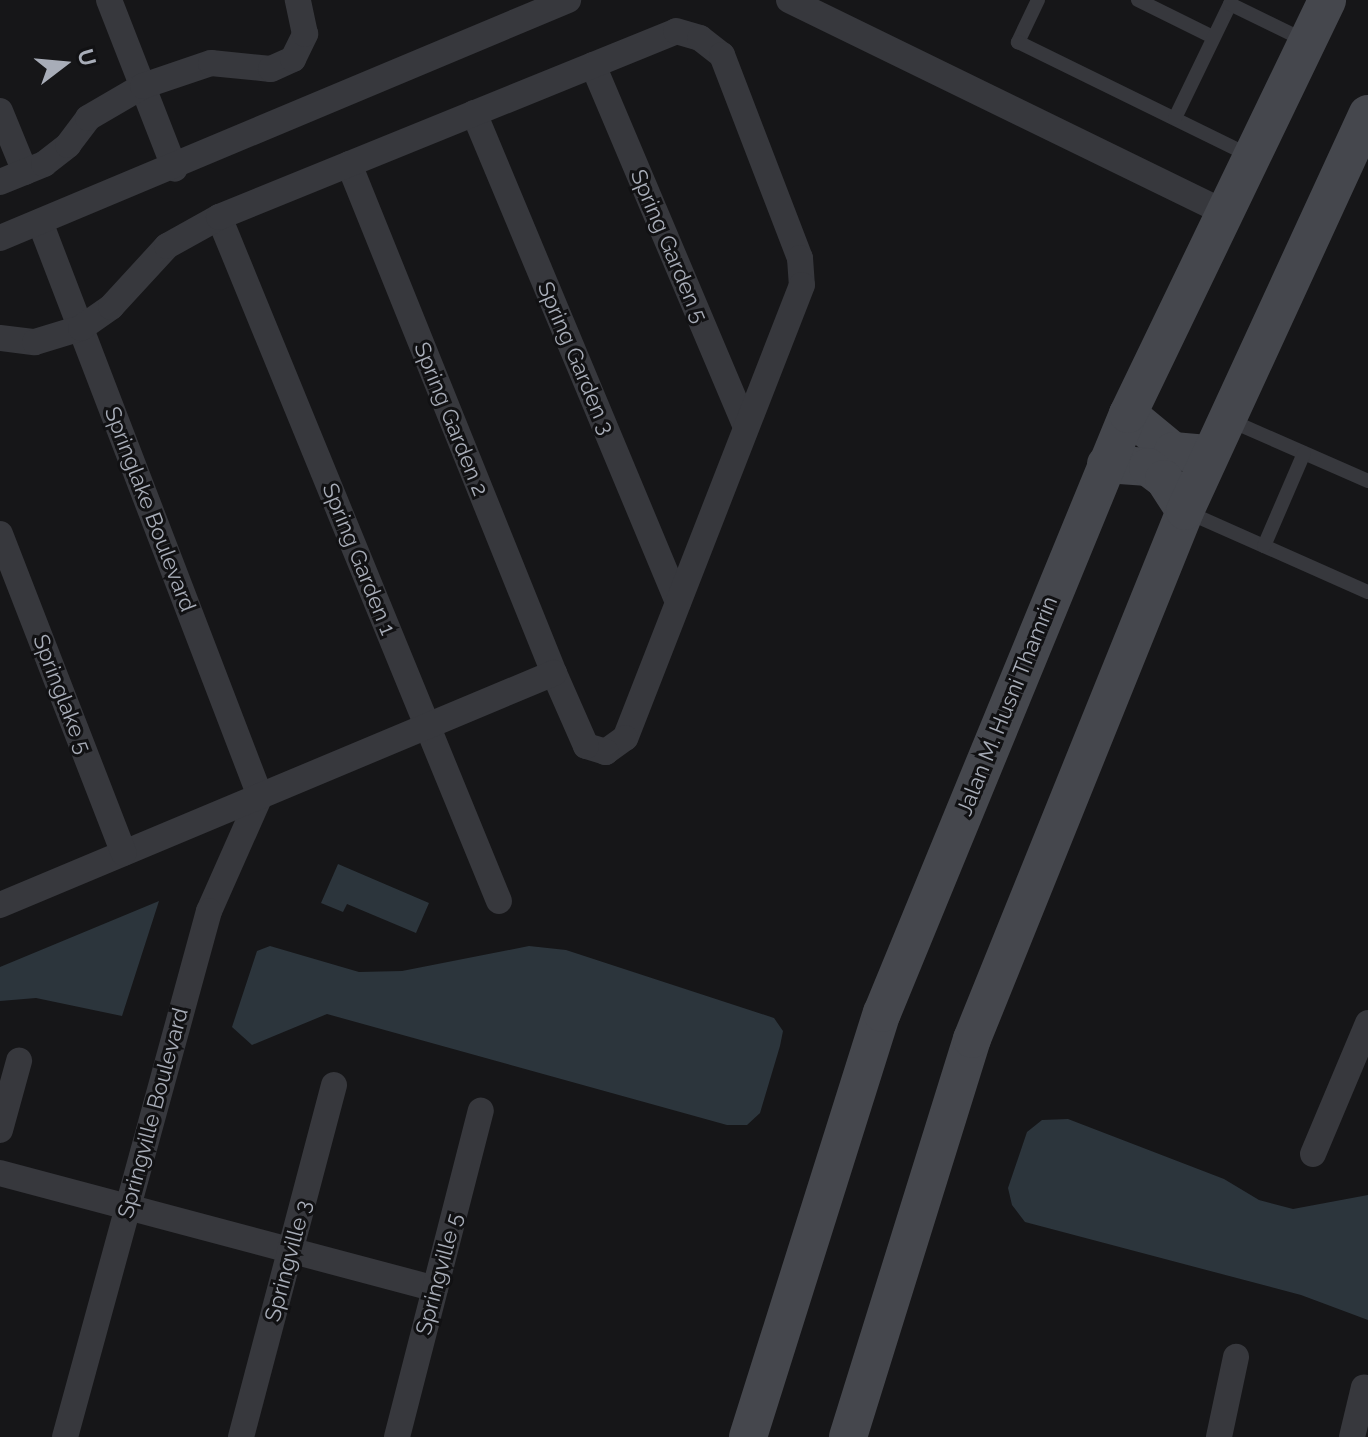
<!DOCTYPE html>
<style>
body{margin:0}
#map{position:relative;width:1368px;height:1437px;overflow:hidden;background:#161618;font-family:Raleway,sans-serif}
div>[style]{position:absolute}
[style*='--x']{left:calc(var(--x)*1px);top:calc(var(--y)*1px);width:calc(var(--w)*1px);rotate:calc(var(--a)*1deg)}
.water>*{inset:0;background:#2c353c}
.service>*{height:14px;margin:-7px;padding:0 7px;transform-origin:7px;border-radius:7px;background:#37383d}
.minor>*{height:26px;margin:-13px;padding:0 13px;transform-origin:13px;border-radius:13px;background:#37383d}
.secondary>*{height:38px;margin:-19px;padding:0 19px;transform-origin:19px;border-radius:19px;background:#45474d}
span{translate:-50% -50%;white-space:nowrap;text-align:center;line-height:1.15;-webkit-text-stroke:6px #111113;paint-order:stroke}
.street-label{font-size:22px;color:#a8adb8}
.north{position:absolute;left:24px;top:24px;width:80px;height:80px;-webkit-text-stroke:6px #111113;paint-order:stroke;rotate:74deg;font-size:22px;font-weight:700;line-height:32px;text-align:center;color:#a8adb8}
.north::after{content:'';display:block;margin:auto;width:28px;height:36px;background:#a8adb8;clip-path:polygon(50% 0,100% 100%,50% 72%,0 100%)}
</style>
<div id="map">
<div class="water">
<div style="clip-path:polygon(338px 864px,429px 903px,416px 933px,347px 904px,343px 912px,321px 903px)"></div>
<div style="clip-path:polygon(159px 901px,122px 1016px,36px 998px,0 1001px,0 967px)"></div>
<div style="clip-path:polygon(270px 946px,359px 972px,402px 971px,529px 946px,566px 950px,774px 1018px,783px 1031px,780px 1046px,760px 1113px,747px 1125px,727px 1125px,327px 1014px,252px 1045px,232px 1027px,257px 951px)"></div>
<div style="clip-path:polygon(1068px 1119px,1224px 1179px,1259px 1200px,1293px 1209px,1368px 1195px,1368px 1320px,1301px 1295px,1025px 1222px,1012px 1205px,1008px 1188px,1027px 1132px,1042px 1120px)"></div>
</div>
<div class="service">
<div style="--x:1038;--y:0;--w:47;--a:115.5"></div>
<div style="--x:1018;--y:42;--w:259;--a:26.1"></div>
<div style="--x:1138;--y:0;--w:84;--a:26.3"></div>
<div style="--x:1175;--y:118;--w:127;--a:-64.2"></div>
<div style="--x:1230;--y:4;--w:85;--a:26"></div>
<div style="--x:1229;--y:420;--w:152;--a:23.7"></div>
<div style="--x:1185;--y:511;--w:200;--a:23.9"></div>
<div style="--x:1264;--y:546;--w:101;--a:-66.7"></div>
</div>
<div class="minor">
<div style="--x:109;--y:0;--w:181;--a:68.7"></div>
<div style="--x:789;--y:0;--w:485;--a:26"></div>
<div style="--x:593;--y:65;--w:393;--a:67.1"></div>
<div style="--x:0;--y:111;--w:66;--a:67.7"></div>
<div style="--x:474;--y:113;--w:530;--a:67.36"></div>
<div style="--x:349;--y:164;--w:549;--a:68.06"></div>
<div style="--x:0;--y:182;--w:48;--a:-22.2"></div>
<div style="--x:44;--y:164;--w:31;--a:-38"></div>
<div style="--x:68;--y:145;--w:34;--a:-53"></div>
<div style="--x:88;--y:118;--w:64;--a:-30.2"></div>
<div style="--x:143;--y:86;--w:72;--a:-18.7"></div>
<div style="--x:211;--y:63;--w:60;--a:5.7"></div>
<div style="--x:271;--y:69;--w:24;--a:-24"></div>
<div style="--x:293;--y:59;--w:28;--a:-64"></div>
<div style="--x:305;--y:34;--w:35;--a:-102"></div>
<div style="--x:219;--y:217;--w:739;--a:67.74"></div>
<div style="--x:40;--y:222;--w:615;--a:69.03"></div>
<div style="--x:260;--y:796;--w:126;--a:113.9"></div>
<div style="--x:209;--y:911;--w:545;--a:105.31"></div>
<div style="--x:0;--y:238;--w:616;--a:-22.73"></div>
<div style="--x:0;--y:338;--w:35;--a:7"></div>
<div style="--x:35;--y:342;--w:48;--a:-16.9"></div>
<div style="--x:81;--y:328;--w:37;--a:-35"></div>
<div style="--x:111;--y:307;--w:83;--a:-47.4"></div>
<div style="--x:167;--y:246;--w:60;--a:-29.1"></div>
<div style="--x:219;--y:217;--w:493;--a:-22.1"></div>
<div style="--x:676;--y:31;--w:25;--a:16"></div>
<div style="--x:700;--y:38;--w:28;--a:38"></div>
<div style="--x:722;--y:55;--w:217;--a:69"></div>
<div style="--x:800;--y:258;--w:27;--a:86"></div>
<div style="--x:802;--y:285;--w:486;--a:111.3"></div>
<div style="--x:625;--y:738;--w:24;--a:144"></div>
<div style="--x:606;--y:752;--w:21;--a:-163"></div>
<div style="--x:586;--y:746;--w:80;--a:-113.7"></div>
<div style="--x:554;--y:673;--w:601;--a:157.28"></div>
<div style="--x:0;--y:534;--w:342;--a:68.8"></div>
<div style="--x:0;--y:1130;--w:72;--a:-74.6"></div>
<div style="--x:1313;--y:1154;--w:142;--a:-67.2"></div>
<div style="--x:0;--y:1173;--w:450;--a:14.9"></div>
<div style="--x:241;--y:1437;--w:364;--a:-75.2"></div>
<div style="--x:397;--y:1437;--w:337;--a:-75.6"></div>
<div style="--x:1219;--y:1437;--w:82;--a:-78"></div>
<div style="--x:1352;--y:1437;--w:51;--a:-76.5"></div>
</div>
<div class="secondary">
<div style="--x:1128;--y:414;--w:58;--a:39.4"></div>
<div style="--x:1173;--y:451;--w:37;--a:5"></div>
<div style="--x:1106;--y:464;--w:42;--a:4.1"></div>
<div style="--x:1148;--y:467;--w:20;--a:37"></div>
<div style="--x:1164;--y:479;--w:38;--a:57"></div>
<div style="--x:748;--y:1437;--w:445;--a:-72.5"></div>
<div style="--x:882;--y:1013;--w:648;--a:-67.67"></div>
<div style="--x:1128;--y:414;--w:459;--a:-64.3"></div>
<div style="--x:848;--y:1437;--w:417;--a:-72.7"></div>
<div style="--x:972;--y:1039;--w:569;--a:-68.03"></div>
<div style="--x:1185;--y:511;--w:437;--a:-65.3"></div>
</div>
<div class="street-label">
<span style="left:669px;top:246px;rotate:67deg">Spring Garden 5</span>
<span style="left:576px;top:358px;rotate:67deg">Spring Garden 3</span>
<span style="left:451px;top:419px;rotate:68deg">Spring Garden 2</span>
<span style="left:150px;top:509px;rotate:69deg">Springlake Boulevard</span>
<span style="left:359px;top:559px;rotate:68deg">Spring Garden 1</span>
<span style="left:62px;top:694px;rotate:69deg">Springlake 5</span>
<span style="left:1007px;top:706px;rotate:-68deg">Jalan M. Husni Thamrin</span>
<span style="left:153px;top:1113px;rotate:-75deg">Springville Boulevard</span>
<span style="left:288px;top:1261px;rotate:-75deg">Springville 3</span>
<span style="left:439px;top:1274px;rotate:-75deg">Springville 5</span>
</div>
<div class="north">U</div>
</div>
